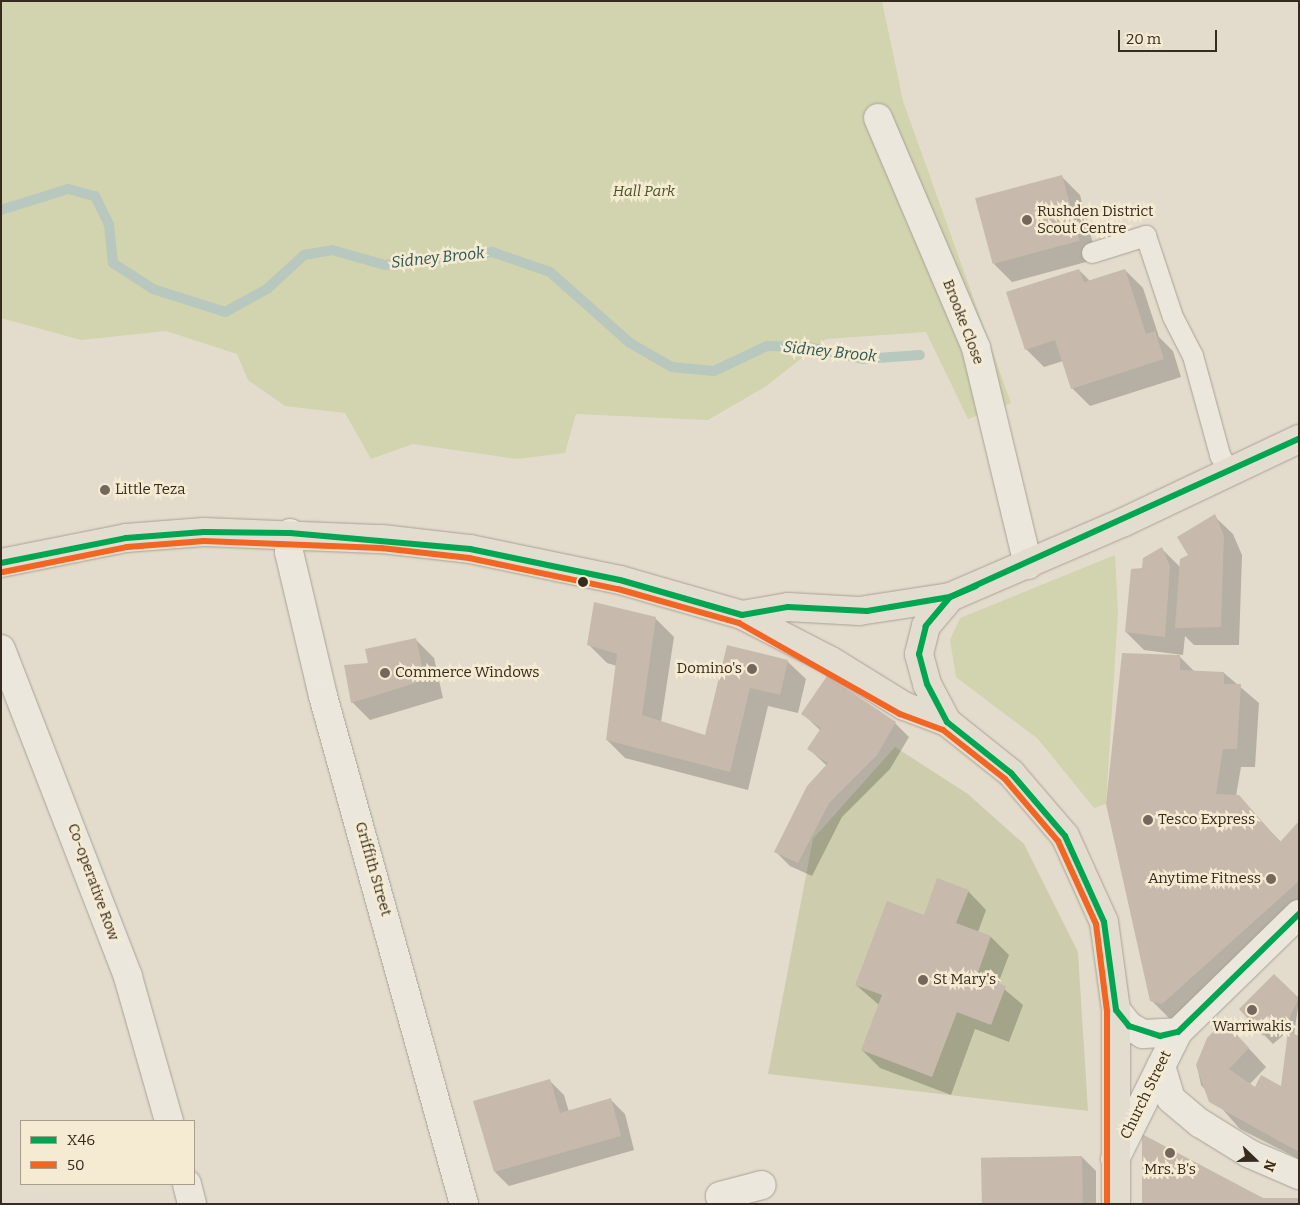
<!DOCTYPE html>
<style>
body{margin:0}
#map{position:relative;width:1300px;height:1205px;overflow:hidden;background:#e3dccc;font-family:Bitter,serif}
div>[style]{position:absolute}
[style*='--x']{left:calc(var(--x)*1px);top:calc(var(--y)*1px);width:calc(var(--w)*1px);rotate:calc(var(--a)*1deg)}
.green>*{inset:0;background:#d2d3af}
.cemetery>*{inset:0;background:#cdcdae}
.shadow>*{inset:0;background:#0003}
.stream>*{height:10px;margin:-5px;padding:0 5px;transform-origin:5px;border-radius:5px;background:#b8c8be}
.building>*{inset:0;background:#c7baad;transform-origin:0 0}
.roads{filter:drop-shadow(0 0 1px #a8a196) drop-shadow(0 0 1px #a8a196)}
.lane>*{height:20px;margin:-10px;padding:0 10px;transform-origin:10px;border-radius:10px;background:#ece7dd}
.street>*{height:28px;margin:-14px;padding:0 14px;transform-origin:14px;border-radius:14px;background:#ece7dd}
.primary>*{height:28px;margin:-14px;padding:0 14px;transform-origin:14px;border-radius:14px;background:#e3ddcf}
.bus-1>*{height:6px;margin:-3px;padding:0 3px;transform-origin:3px;border-radius:3px;background:#00a651}
.bus-2>*{height:6px;margin:-3px;padding:0 3px;transform-origin:3px;border-radius:3px;background:#f26522}
.dots>*{width:14px;height:14px;translate:-50% -50%;box-sizing:border-box;border:2px solid #f5ebd2;border-radius:50%}
span{translate:-50% -50%;white-space:nowrap;text-align:center;line-height:1.15;-webkit-text-stroke:5px #f5ebd2;paint-order:stroke}
.park-label{font-size:15px;color:#475325;font-style:italic}
.poi-label{font-size:15px;color:#372a1e}
.left{translate:0 -50%;text-align:left}
.right{translate:-100% -50%;text-align:right}
.street-label{font-size:15px;color:#372a1e}
.water-label{font-size:16px;color:#2d5654;font-style:italic}
.frame{position:absolute;inset:0;border:2px solid #372a1e;pointer-events:none}
.legend{position:absolute;left:20px;top:1120px;width:175px;height:65px;box-sizing:border-box;background:#f5ebd2;border:1px solid #a99e8a;margin:0;padding:6px 9px;list-style:none;font-size:15px;color:#372a1e}
.legend li{display:flex;align-items:center;gap:10px;height:25px}
.legend b{width:25px;border:1px solid #a99e8a}
.north{position:absolute;left:1230px;top:1135px;width:50px;height:50px;-webkit-text-stroke:4px #f5ebd2;paint-order:stroke;rotate:112deg;font-size:14px;font-weight:700;line-height:20px;text-align:center;color:#372a1e}
.north::after{content:'';display:block;margin:auto;width:18px;height:22px;background:#372a1e;clip-path:polygon(50% 0,100% 100%,50% 72%,0 100%)}
.scale{position:absolute;left:1118px;top:30px;width:99px;height:22px;box-sizing:border-box;border:2px solid #372a1e;border-top:0;padding-left:6px;font-size:15px;line-height:18px;white-space:nowrap;color:#372a1e;-webkit-text-stroke:4px #f5ebd2;paint-order:stroke}
</style>
<div id="map">
<div class="green">
<div style="clip-path:polygon(1px 1px,882px 1px,903px 101px,1011px 403px,968px 419px,926px 332px,826px 339px,765px 387px,708px 420px,576px 414px,565px 453px,517px 459px,413px 444px,371px 459px,345px 413px,285px 406px,248px 380px,237px 354px,166px 331px,81px 340px,1px 318px)"></div>
<div style="clip-path:polygon(1115px 555px,1118px 612px,1106px 804px,1094px 808px,1038px 739px,956px 677px,950px 640px,960px 618px)"></div>
</div>
<div class="cemetery">
<div style="clip-path:polygon(895px 747px,968px 794px,1024px 844px,1078px 952px,1088px 1111px,768px 1074px,813px 839px)"></div>
</div>
<div class="shadow">
<div style="clip-path:polygon(1062px 177px,1080px 195px,1097px 259px,1012px 282px,994px 264px)"></div>
<div style="clip-path:polygon(1079px 270px,1090px 281px,1125px 270px,1143px 288px,1159px 337px,1173px 351px,1181px 377px,1090px 406px,1072px 388px,1063px 361px,1044px 367px,1026px 349px)"></div>
<div style="clip-path:polygon(1214px 516px,1233px 534px,1242px 555px,1239px 645px,1194px 645px,1185px 636px,1183px 655px,1144px 650px,1126px 632px,1143px 569px,1162px 549px,1181px 568px)"></div>
<div style="clip-path:polygon(655px 618px,674px 637px,661px 722px,706px 737px,728px 647px,787px 661px,806px 679px,798px 713px,768px 706px,748px 790px,625px 758px,607px 740px,617px 666px,607px 663px,588px 644px)"></div>
<div style="clip-path:polygon(416px 640px,434px 658px,443px 698px,370px 720px,352px 702px,369px 664px)"></div>
<div style="clip-path:polygon(1179px 656px,1195px 672px,1224px 673px,1259px 703px,1255px 767px,1241px 767px,1236px 796px,1282px 843px,1299px 823px,1299px 915px,1181px 1021px,1170px 1019px,1151px 1000px)"></div>
<div style="clip-path:polygon(803px 714px,895px 723px,909px 737px,890px 769px,842px 817px,812px 876px,790px 866px,776px 852px,827px 766px,809px 749px,821px 731px)"></div>
<div style="clip-path:polygon(968px 891px,986px 910px,978px 932px,991px 937px,1009px 955px,998px 984px,1023px 1005px,1009px 1042px,975px 1029px,951px 1095px,880px 1068px,862px 1050px,879px 1005px,856px 985px,924px 916px)"></div>
<div style="clip-path:polygon(1274px 976px,1299px 1000px,1294px 1035px,1299px 1038px,1299px 1159px,1240px 1129px,1201px 1085px,1197px 1066px,1242px 1041px,1266px 1067px,1249px 1085px,1255px 1089px,1282px 1088px,1289px 1036px,1286px 1033px,1273px 1044px,1264px 1035px)"></div>
<div style="clip-path:polygon(550px 1081px,564px 1095px,569px 1112px,611px 1100px,625px 1114px,634px 1150px,509px 1186px,495px 1172px)"></div>
<div style="clip-path:polygon(1082px 1157px,1096px 1171px,1096px 1204px,983px 1204px)"></div>
</div>
<div class="stream">
<div style="--x:1;--y:210;--w:70;--a:-17.4"></div>
<div style="--x:68;--y:189;--w:28;--a:15"></div>
<div style="--x:95;--y:196;--w:32;--a:64"></div>
<div style="--x:109;--y:225;--w:38;--a:84"></div>
<div style="--x:113;--y:263;--w:48;--a:33"></div>
<div style="--x:153;--y:289;--w:76;--a:17.7"></div>
<div style="--x:225;--y:312;--w:48;--a:-28.7"></div>
<div style="--x:267;--y:289;--w:50;--a:-42.6"></div>
<div style="--x:304;--y:255;--w:28;--a:-10"></div>
<div style="--x:332;--y:250;--w:55;--a:15.8"></div>
<div style="--x:385;--y:265;--w:108;--a:-6.9"></div>
<div style="--x:492;--y:252;--w:61;--a:19"></div>
<div style="--x:550;--y:272;--w:107;--a:41.6"></div>
<div style="--x:630;--y:343;--w:48;--a:29.7"></div>
<div style="--x:672;--y:367;--w:42;--a:5.4"></div>
<div style="--x:714;--y:371;--w:59;--a:-25.3"></div>
<div style="--x:767;--y:346;--w:42;--a:1.4"></div>
<div style="--x:809;--y:347;--w:55;--a:12.5"></div>
<div style="--x:863;--y:359;--w:57;--a:-4"></div>
</div>
<div class="building">
<div style="left:1062px;top:175px;width:68px;height:90px;rotate:75deg"></div>
<div style="clip-path:polygon(1079px 269px,1084px 282px,1125px 269px,1146px 334px,1155px 331px,1164px 359px,1071px 389px,1055px 340px,1025px 350px,1006px 292px)"></div>
<div style="clip-path:polygon(1215px 514px,1224px 536px,1221px 627px,1175px 628px,1180px 559px,1188px 555px,1177px 537px)"></div>
<div style="clip-path:polygon(1162px 547px,1170px 567px,1165px 637px,1125px 632px,1131px 569px,1142px 568px,1143px 558px)"></div>
<div style="clip-path:polygon(594px 602px,656px 617px,642px 715px,705px 735px,727px 645px,788px 660px,780px 695px,750px 688px,730px 772px,606px 740px,617px 654px,587px 645px)"></div>
<div style="clip-path:polygon(416px 638px,425px 680px,351px 703px,344px 665px,368px 663px,365px 649px)"></div>
<div style="clip-path:polygon(1122px 653px,1180px 655px,1180px 670px,1224px 672px,1224px 684px,1241px 684px,1237px 749px,1223px 749px,1216px 794px,1239px 795px,1280px 842px,1299px 821px,1299px 881px,1162px 1004px,1150px 1001px,1106px 804px)"></div>
<div style="clip-path:polygon(827px 676px,896px 722px,877px 755px,829px 803px,798px 863px,774px 852px,807px 786px,828px 763px,807px 749px,821px 728px,801px 714px)"></div>
<div style="clip-path:polygon(937px 878px,969px 890px,956px 923px,991px 936px,977px 975px,1006px 986px,991px 1025px,957px 1012px,932px 1077px,861px 1050px,882px 995px,855px 985px,887px 901px,924px 915px)"></div>
<div style="clip-path:polygon(1274px 974px,1299px 998px,1283px 1031px,1276px 1024px,1263px 1036px,1239px 1009px)"></div>
<div style="clip-path:polygon(1224px 1021px,1249px 1048px,1229px 1069px,1255px 1087px,1261px 1075px,1281px 1086px,1288px 1031px,1299px 1036px,1299px 1152px,1209px 1102px,1196px 1065px,1207px 1038px)"></div>
<div style="clip-path:polygon(550px 1079px,560px 1113px,611px 1098px,621px 1136px,494px 1172px,473px 1101px)"></div>
<div style="clip-path:polygon(1142px 1134px,1263px 1198px,1299px 1198px,1299px 1204px,1142px 1204px)"></div>
<div style="left:1082px;top:1156px;width:48px;height:101px;rotate:89deg"></div>
</div>
<div class="roads">
<div class="lane">
<div style="--x:1092;--y:253;--w:57;--a:-17.5"></div>
<div style="--x:1146;--y:236;--w:85;--a:71.6"></div>
<div style="--x:1173;--y:317;--w:44;--a:62.9"></div>
<div style="--x:1193;--y:356;--w:103;--a:74.7"></div>
<div style="--x:1220;--y:455;--w:21;--a:62"></div>
</div>
<div class="street">
<div style="--x:878;--y:118;--w:250;--a:66.9"></div>
<div style="--x:976;--y:348;--w:223;--a:76.5"></div>
<div style="--x:290;--y:533;--w:19;--a:93"></div>
<div style="--x:289;--y:552;--w:148;--a:76.7"></div>
<div style="--x:323;--y:696;--w:527;--a:74.49"></div>
<div style="--x:1;--y:649;--w:352;--a:68.8"></div>
<div style="--x:128;--y:977;--w:150;--a:74.1"></div>
<div style="--x:1116;--y:1010;--w:21;--a:51"></div>
<div style="--x:1129;--y:1026;--w:16;--a:30"></div>
<div style="--x:1143;--y:1034;--w:35;--a:-3"></div>
<div style="--x:1161;--y:1066;--w:34;--a:73"></div>
<div style="--x:1171;--y:1099;--w:38;--a:40"></div>
<div style="--x:1200;--y:1123;--w:59;--a:31.8"></div>
<div style="--x:1250;--y:1154;--w:53;--a:23.2"></div>
<div style="--x:1115;--y:1159;--w:142;--a:-63.6"></div>
<div style="--x:1178;--y:1032;--w:169;--a:-44.3"></div>
<div style="--x:187;--y:1184;--w:21;--a:76"></div>
<div style="--x:722;--y:1204;--w:8;--a:-104"></div>
<div style="--x:720;--y:1196;--w:43;--a:-14.7"></div>
</div>
<div class="primary">
<div style="--x:1;--y:563;--w:127;--a:-11.3"></div>
<div style="--x:126;--y:538;--w:78;--a:-4.4"></div>
<div style="--x:204;--y:532;--w:178;--a:2.3"></div>
<div style="--x:382;--y:539;--w:89;--a:6.5"></div>
<div style="--x:470;--y:549;--w:153;--a:11.7"></div>
<div style="--x:620;--y:580;--w:127;--a:16"></div>
<div style="--x:742;--y:615;--w:100;--a:27.3"></div>
<div style="--x:831;--y:661;--w:86;--a:31.7"></div>
<div style="--x:904;--y:706;--w:46;--a:20.4"></div>
<div style="--x:947;--y:722;--w:82;--a:38.6"></div>
<div style="--x:1011;--y:773;--w:83;--a:49.4"></div>
<div style="--x:1065;--y:836;--w:94;--a:65.6"></div>
<div style="--x:1104;--y:922;--w:89;--a:82.2"></div>
<div style="--x:1116;--y:1010;--w:194;--a:90"></div>
<div style="--x:742;--y:615;--w:47;--a:-9.9"></div>
<div style="--x:788;--y:607;--w:71;--a:3.2"></div>
<div style="--x:859;--y:611;--w:92;--a:-8.7"></div>
<div style="--x:950;--y:597;--w:189;--a:-23.3"></div>
<div style="--x:1124;--y:522;--w:194;--a:-25.4"></div>
<div style="--x:947;--y:722;--w:43;--a:-117.8"></div>
<div style="--x:927;--y:684;--w:31;--a:-105"></div>
<div style="--x:919;--y:654;--w:29;--a:-76"></div>
<div style="--x:926;--y:626;--w:38;--a:-50"></div>
</div>
</div>
<div class="bus-1">
<div style="--x:1;--y:563;--w:127;--a:-11.3"></div>
<div style="--x:126;--y:538;--w:78;--a:-4.4"></div>
<div style="--x:204;--y:532;--w:86;--a:0.7"></div>
<div style="--x:290;--y:533;--w:181;--a:5.1"></div>
<div style="--x:470;--y:549;--w:153;--a:11.7"></div>
<div style="--x:620;--y:580;--w:127;--a:16"></div>
<div style="--x:742;--y:615;--w:47;--a:-9.9"></div>
<div style="--x:788;--y:607;--w:79;--a:2.9"></div>
<div style="--x:867;--y:611;--w:84;--a:-9.6"></div>
<div style="--x:950;--y:597;--w:383;--a:-24.4"></div>
<div style="--x:976;--y:586;--w:28;--a:157"></div>
<div style="--x:950;--y:597;--w:38;--a:130"></div>
<div style="--x:926;--y:626;--w:29;--a:104"></div>
<div style="--x:919;--y:654;--w:31;--a:75"></div>
<div style="--x:927;--y:684;--w:43;--a:62.2"></div>
<div style="--x:947;--y:722;--w:82;--a:38.6"></div>
<div style="--x:1011;--y:773;--w:83;--a:49.4"></div>
<div style="--x:1065;--y:836;--w:94;--a:65.6"></div>
<div style="--x:1104;--y:922;--w:89;--a:82.2"></div>
<div style="--x:1116;--y:1010;--w:21;--a:51"></div>
<div style="--x:1129;--y:1026;--w:33;--a:18"></div>
<div style="--x:1160;--y:1036;--w:18;--a:-13"></div>
<div style="--x:1178;--y:1032;--w:169;--a:-44.3"></div>
</div>
<div class="bus-2">
<div style="--x:3;--y:572;--w:126;--a:-11.4"></div>
<div style="--x:127;--y:547;--w:77;--a:-4.5"></div>
<div style="--x:204;--y:541;--w:177;--a:2.3"></div>
<div style="--x:381;--y:548;--w:89;--a:6.5"></div>
<div style="--x:469;--y:558;--w:152;--a:11.8"></div>
<div style="--x:618;--y:589;--w:126;--a:15.7"></div>
<div style="--x:739;--y:623;--w:185;--a:29.5"></div>
<div style="--x:900;--y:714;--w:46;--a:20.4"></div>
<div style="--x:943;--y:730;--w:79;--a:38.3"></div>
<div style="--x:1005;--y:779;--w:82;--a:49.5"></div>
<div style="--x:1058;--y:841;--w:91;--a:65.4"></div>
<div style="--x:1096;--y:924;--w:88;--a:82.8"></div>
<div style="--x:1107;--y:1011;--w:193;--a:90"></div>
</div>
<div class="dots">
<div style="left:1027px;top:220px;background:#73685b"></div>
<div style="left:105px;top:490px;background:#73685b"></div>
<div style="left:583px;top:582px;background:#372a1e"></div>
<div style="left:752px;top:669px;background:#73685b"></div>
<div style="left:385px;top:673px;background:#73685b"></div>
<div style="left:1148px;top:820px;background:#73685b"></div>
<div style="left:1271px;top:879px;background:#73685b"></div>
<div style="left:923px;top:980px;background:#73685b"></div>
<div style="left:1252px;top:1010px;background:#73685b"></div>
<div style="left:1170px;top:1153px;background:#73685b"></div>
</div>
<div class="park-label">
<span style="left:644px;top:192px">Hall Park</span>
</div>
<div class="poi-label">
<span class="left" style="left:1037px;top:220px">Rushden District<br>Scout Centre</span>
<span class="left" style="left:115px;top:490px">Little Teza</span>
<span class="right" style="left:742px;top:669px">Domino's</span>
<span class="left" style="left:395px;top:673px">Commerce Windows</span>
<span class="left" style="left:1158px;top:820px">Tesco Express</span>
<span class="right" style="left:1261px;top:879px">Anytime Fitness</span>
<span class="left" style="left:933px;top:980px">St Mary's</span>
<span style="left:1252px;top:1027px">Warriwakis</span>
<span style="left:1170px;top:1170px">Mrs. B's</span>
</div>
<div class="street-label">
<span style="left:963px;top:322px;rotate:69deg">Brooke Close</span>
<span style="left:373px;top:869px;rotate:74deg">Griffith Street</span>
<span style="left:93px;top:882px;rotate:70deg">Co-operative Row</span>
<span style="left:1146px;top:1095px;rotate:-64deg">Church Street</span>
</div>
<div class="water-label">
<span style="left:438px;top:258px;rotate:-6deg">Sidney Brook</span>
<span style="left:830px;top:352px;rotate:6deg">Sidney Brook</span>
</div>
<div class="frame"></div>
<ul class="legend">
<li><b style="height:6px;background:#00a651"></b>X46</li>
<li><b style="height:6px;background:#f26522"></b>50</li>
</ul>
<div class="north">N</div>
<div class="scale">20 m</div>
</div>
